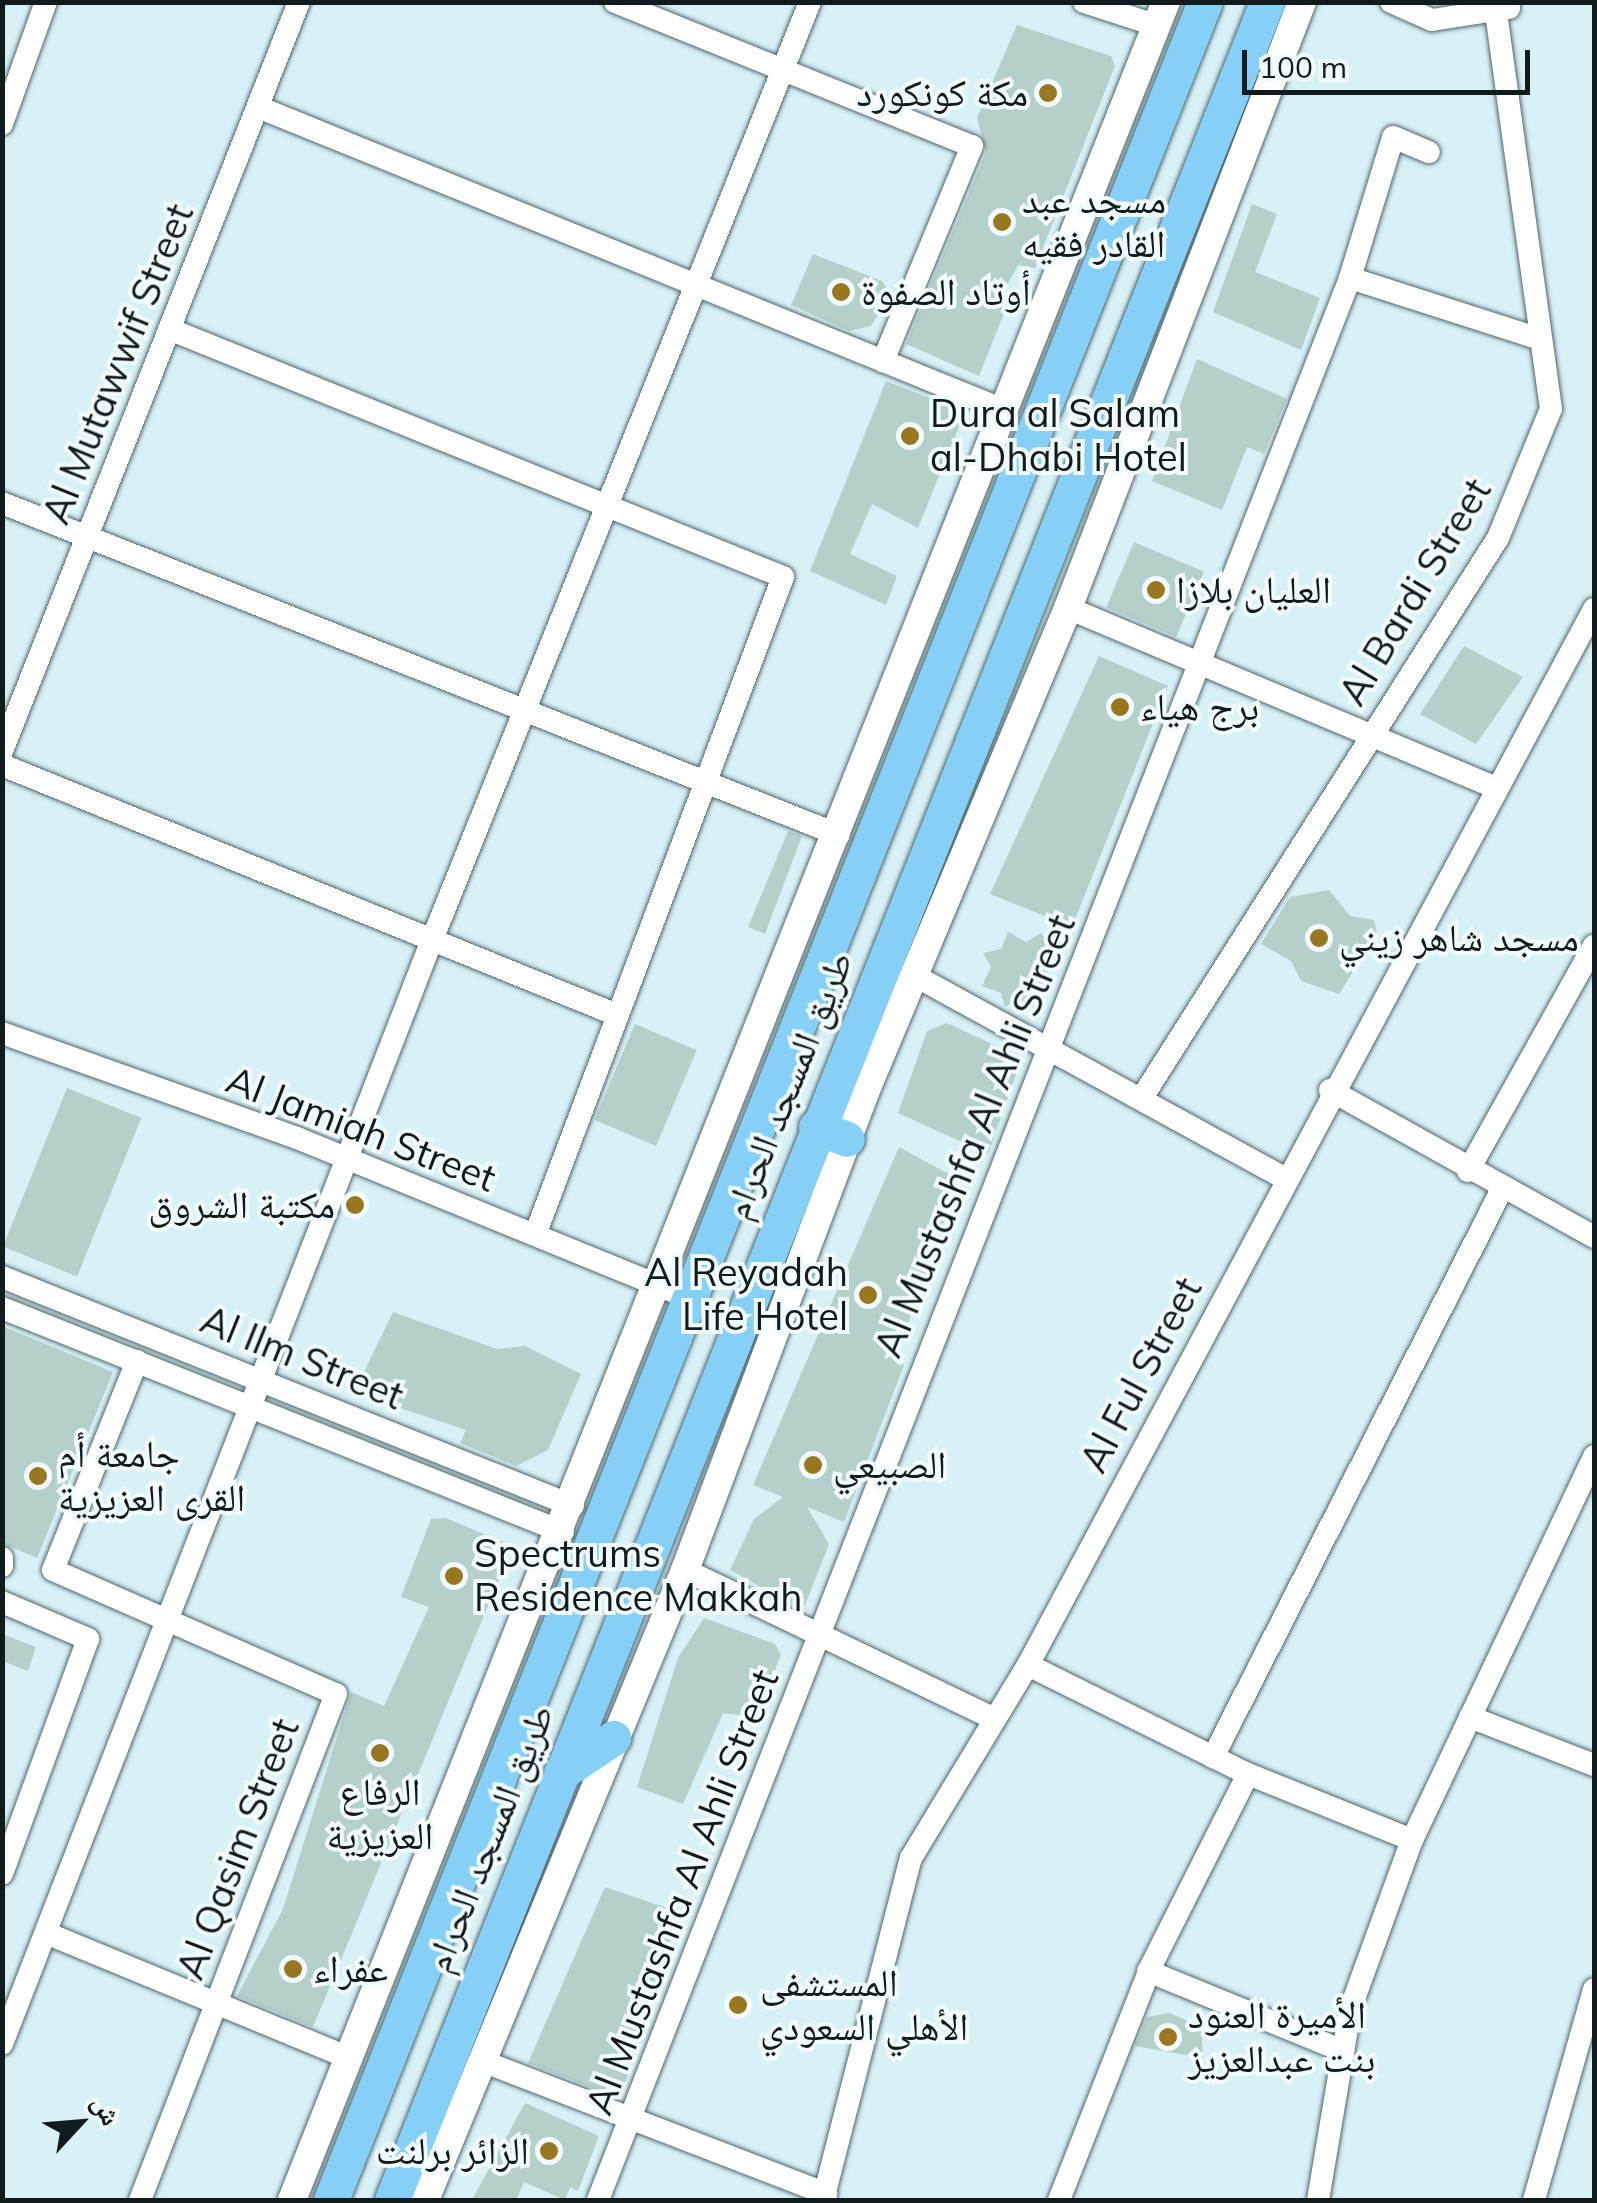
<!DOCTYPE html>
<meta charset="utf-8">
<style>
body{margin:0}
#map{position:relative;width:1597px;height:2203px;overflow:hidden;background:#d8f1f7;font-family:Mulish,"Noto Naskh Arabic",sans-serif}
div>[style]{position:absolute}
[style*='--x']{left:calc(var(--x)*1px);top:calc(var(--y)*1px);width:calc(var(--w)*1px);rotate:calc(var(--a)*1deg)}
.building>*{inset:0;background:#b5cfcb;transform-origin:0 0}
.roads{filter:drop-shadow(0 0 2px #4f666a) drop-shadow(0 0 2px #4f666a)}
.minor>*{height:22px;margin:-11px;padding:0 11px;transform-origin:11px;border-radius:11px;background:#fff}
.tertiary>*{height:28px;margin:-14px;padding:0 14px;transform-origin:14px;border-radius:14px;background:#fff}
.primary>*{height:35px;margin:-17.5px;padding:0 17.5px;transform-origin:17.5px;border-radius:17.5px;background:#86d0f7}
.dots>*{width:28px;height:28px;translate:-50% -50%;box-sizing:border-box;border:5px solid #f1fbfe;border-radius:50%}
span{translate:-50% -50%;white-space:nowrap;text-align:center;line-height:1.15;-webkit-text-stroke:8px #f1fbfe;paint-order:stroke}
.poi-label{font-size:38px;color:#111a1c}
.right{translate:-100% -50%;text-align:right}
.left{translate:0 -50%;text-align:left}
.street-label{font-size:38px;color:#111a1c}
.frame{position:absolute;inset:0;border:5px solid #111a1c;pointer-events:none}
.north{position:absolute;left:30px;top:2073px;width:100px;height:100px;-webkit-text-stroke:8px #f1fbfe;paint-order:stroke;rotate:64deg;font-size:28px;font-weight:700;line-height:40px;text-align:center;color:#111a1c}
.north::after{content:'';display:block;margin:auto;width:35px;height:45px;background:#111a1c;clip-path:polygon(50% 0,100% 100%,50% 72%,0 100%)}
.scale{position:absolute;left:1242px;top:50px;width:288px;height:45px;box-sizing:border-box;border:5px solid #111a1c;border-top:0;padding-left:12px;font-size:30px;line-height:35px;white-space:nowrap;color:#111a1c;-webkit-text-stroke:8px #f1fbfe;paint-order:stroke}
</style>
<div id="map">
<div class="building">
<div style="clip-path:polygon(1017px 25px,1111px 56px,1115px 66px,1035px 268px,1018px 265px,998px 302px,1007px 306px,979px 376px,906px 344px,986px 152px,977px 118px)"></div>
<div style="clip-path:polygon(1252px 204px,1277px 214px,1255px 272px,1320px 298px,1301px 350px,1213px 312px)"></div>
<div style="clip-path:polygon(813px 254px,882px 281px,890px 294px,871px 326px,849px 331px,791px 305px)"></div>
<div style="clip-path:polygon(1197px 359px,1287px 399px,1264px 454px,1247px 447px,1222px 510px,1152px 481px)"></div>
<div style="clip-path:polygon(886px 381px,965px 412px,918px 528px,872px 504px,850px 554px,897px 576px,886px 605px,810px 571px)"></div>
<div style="left:1134px;top:542px;width:76px;height:71px;rotate:23deg"></div>
<div style="clip-path:polygon(1464px 646px,1523px 677px,1476px 744px,1420px 714px)"></div>
<div style="clip-path:polygon(1099px 656px,1168px 686px,1072px 927px,990px 894px)"></div>
<div style="clip-path:polygon(788px 831px,802px 836px,765px 934px,748px 927px)"></div>
<div style="clip-path:polygon(1329px 890px,1350px 916px,1374px 920px,1377px 932px,1339px 994px,1301px 981px,1291px 961px,1261px 944px,1290px 897px)"></div>
<div style="clip-path:polygon(1008px 932px,1026px 942px,1041px 933px,1056px 957px,1032px 1008px,1018px 999px,1005px 1007px,1001px 993px,982px 986px,991px 967px,983px 953px,1001px 949px)"></div>
<div style="clip-path:polygon(947px 1023px,1005px 1050px,1018px 1069px,988px 1154px,898px 1113px,927px 1031px)"></div>
<div style="left:635px;top:1024px;width:67px;height:104px;rotate:23deg"></div>
<div style="left:67px;top:1088px;width:80px;height:171px;rotate:22deg"></div>
<div style="clip-path:polygon(899px 1147px,954px 1177px,953px 1196px,895px 1360px,904px 1365px,844px 1522px,807px 1507px,829px 1544px,803px 1610px,730px 1570px,754px 1519px,783px 1497px,753px 1485px)"></div>
<div style="clip-path:polygon(393px 1312px,497px 1349px,525px 1346px,581px 1374px,548px 1450px,516px 1466px,460px 1443px,466px 1430px,373px 1399px,361px 1378px)"></div>
<div style="clip-path:polygon(2px 1326px,113px 1372px,37px 1558px,2px 1543px)"></div>
<div style="clip-path:polygon(446px 1518px,503px 1542px,507px 1560px,313px 2027px,237px 1996px,283px 1909px,351px 1692px,384px 1706px,429px 1607px,401px 1597px,431px 1519px)"></div>
<div style="clip-path:polygon(704px 1618px,775px 1644px,781px 1655px,755px 1717px,723px 1713px,683px 1804px,637px 1787px,678px 1658px)"></div>
<div style="clip-path:polygon(2px 1634px,36px 1647px,28px 1671px,2px 1661px)"></div>
<div style="clip-path:polygon(605px 1887px,679px 1912px,660px 1979px,636px 2003px,653px 2011px,619px 2098px,528px 2063px)"></div>
<div style="clip-path:polygon(1169px 2013px,1201px 2026px,1203px 2058px,1135px 2046px,1147px 2017px)"></div>
<div style="clip-path:polygon(525px 2103px,599px 2136px,578px 2191px,570px 2187px,565px 2200px,524px 2182px,516px 2200px,472px 2200px)"></div>
</div>
<div class="roads">
<div class="minor">
<div style="--x:615;--y:2;--w:385;--a:22"></div>
<div style="--x:972;--y:146;--w:233;--a:112.5"></div>
<div style="--x:1084;--y:2;--w:75;--a:17.9"></div>
<div style="--x:1391;--y:2;--w:45;--a:23.7"></div>
<div style="--x:1432;--y:20;--w:78;--a:-8.9"></div>
<div style="--x:258;--y:107;--w:805;--a:22.11"></div>
<div style="--x:2;--y:124;--w:130;--a:-70.2"></div>
<div style="--x:1350;--y:278;--w:147;--a:-73"></div>
<div style="--x:1393;--y:137;--w:39;--a:23"></div>
<div style="--x:169;--y:329;--w:662;--a:21.99"></div>
<div style="--x:783;--y:577;--w:703;--a:110.65"></div>
<div style="--x:2;--y:503;--w:900;--a:21.64"></div>
<div style="--x:1068;--y:608;--w:465;--a:22.8"></div>
<div style="--x:2;--y:751;--w:806;--a:-68.37"></div>
<div style="--x:2;--y:765;--w:664;--a:22.12"></div>
<div style="--x:917;--y:977;--w:418;--a:28.7"></div>
<div style="--x:2;--y:1033;--w:313;--a:19.6"></div>
<div style="--x:297;--y:1138;--w:426;--a:22.2"></div>
<div style="--x:1330;--y:1090;--w:302;--a:29.1"></div>
<div style="--x:1143;--y:1096;--w:661;--a:-57.54"></div>
<div style="--x:1498;--y:538;--w:139;--a:-67.7"></div>
<div style="--x:1551;--y:409;--w:405;--a:-97.9"></div>
<div style="--x:1468;--y:1171;--w:258;--a:-60.8"></div>
<div style="--x:2;--y:1277;--w:615;--a:21.85"></div>
<div style="--x:2;--y:1308;--w:604;--a:21.77"></div>
<div style="--x:137;--y:1361;--w:225;--a:111.9"></div>
<div style="--x:53;--y:1570;--w:309;--a:23.7"></div>
<div style="--x:336;--y:1694;--w:543;--a:111.17"></div>
<div style="--x:2;--y:1558;--w:8;--a:90"></div>
<div style="--x:685;--y:1570;--w:339;--a:25.7"></div>
<div style="--x:2;--y:1602;--w:94;--a:23.3"></div>
<div style="--x:88;--y:1639;--w:250;--a:110.1"></div>
<div style="--x:1028;--y:1665;--w:246;--a:26.4"></div>
<div style="--x:1248;--y:1774;--w:177;--a:21.9"></div>
<div style="--x:1470;--y:1717;--w:133;--a:21.2"></div>
<div style="--x:1213;--y:1757;--w:640;--a:-63.03"></div>
<div style="--x:46;--y:1933;--w:330;--a:22.4"></div>
<div style="--x:1148;--y:1971;--w:211;--a:22.3"></div>
<div style="--x:2;--y:2044;--w:1185;--a:-68.72"></div>
<div style="--x:432;--y:940;--w:1011;--a:-68.05"></div>
<div style="--x:482;--y:2061;--w:369;--a:21.1"></div>
<div style="--x:598;--y:2200;--w:2064;--a:-68.63"></div>
<div style="--x:1350;--y:278;--w:193;--a:17.8"></div>
<div style="--x:823;--y:2200;--w:353;--a:-75.6"></div>
<div style="--x:911;--y:1858;--w:226;--a:-58.8"></div>
<div style="--x:1028;--y:1665;--w:1198;--a:-61.81"></div>
<div style="--x:1059;--y:2200;--w:251;--a:-68.5"></div>
<div style="--x:1151;--y:1966;--w:215;--a:-63.2"></div>
<div style="--x:1318;--y:2200;--w:193;--a:-80.4"></div>
<div style="--x:1350;--y:2010;--w:181;--a:-70"></div>
<div style="--x:1412;--y:1840;--w:425;--a:-64.6"></div>
<div style="--x:1534;--y:2200;--w:219;--a:-74.1"></div>
</div>
<div class="tertiary">
<div style="--x:292;--y:2200;--w:2365;--a:-68.32"></div>
<div style="--x:425;--y:2200;--w:682;--a:-67.57"></div>
<div style="--x:685;--y:1570;--w:513;--a:-69.34"></div>
<div style="--x:866;--y:1090;--w:523;--a:-67.26"></div>
<div style="--x:1068;--y:608;--w:650;--a:-68.89"></div>
</div>
<div class="primary">
<div style="--x:816;--y:1127;--w:33;--a:21"></div>
<div style="--x:561;--y:1773;--w:63;--a:-33.9"></div>
<div style="--x:331;--y:2200;--w:2365;--a:-68.32"></div>
<div style="--x:392;--y:2200;--w:2366;--a:-68.29"></div>
</div>
</div>
<div class="dots">
<div style="left:1048px;top:93px;background:#997620"></div>
<div style="left:1002px;top:222px;background:#997620"></div>
<div style="left:841px;top:292px;background:#997620"></div>
<div style="left:910px;top:436px;background:#997620"></div>
<div style="left:1156px;top:590px;background:#997620"></div>
<div style="left:1120px;top:707px;background:#997620"></div>
<div style="left:1319px;top:938px;background:#997620"></div>
<div style="left:355px;top:1205px;background:#997620"></div>
<div style="left:868px;top:1295px;background:#997620"></div>
<div style="left:813px;top:1465px;background:#997620"></div>
<div style="left:38px;top:1476px;background:#997620"></div>
<div style="left:454px;top:1576px;background:#997620"></div>
<div style="left:380px;top:1753px;background:#997620"></div>
<div style="left:293px;top:1969px;background:#997620"></div>
<div style="left:738px;top:2005px;background:#997620"></div>
<div style="left:1168px;top:2037px;background:#997620"></div>
<div style="left:549px;top:2151px;background:#997620"></div>
</div>
<div class="poi-label">
<span class="right" style="left:1028px;top:93px">مكة كونكورد</span>
<span class="left" style="left:1022px;top:222px">مسجد عبد<br>القادر فقيه</span>
<span class="left" style="left:861px;top:292px">أوتاد الصفوة</span>
<span class="left" style="left:930px;top:436px">Dura al Salam<br>al-Dhabi Hotel</span>
<span class="left" style="left:1176px;top:590px">العليان بلازا</span>
<span class="left" style="left:1140px;top:707px">برج هياء</span>
<span class="left" style="left:1339px;top:938px">مسجد شاهر زيني</span>
<span class="right" style="left:335px;top:1205px">مكتبة الشروق</span>
<span class="right" style="left:848px;top:1295px">Al Reyadah<br>Life Hotel</span>
<span class="left" style="left:58px;top:1476px">جامعة أم<br>القرى العزيزية</span>
<span class="left" style="left:833px;top:1465px">الصبيعي</span>
<span class="left" style="left:474px;top:1576px">Spectrums<br>Residence Makkah</span>
<span style="left:380px;top:1814px">الرفاع<br>العزيزية</span>
<span class="left" style="left:313px;top:1969px">عفراء</span>
<span class="left" style="left:760px;top:2005px">المستشفى<br>الأهلي السعودي</span>
<span class="left" style="left:1188px;top:2037px">الأميرة العنود<br>بنت عبدالعزيز</span>
<span class="right" style="left:529px;top:2151px">الزائر برلنت</span>
</div>
<div class="street-label">
<span style="left:118px;top:364px;rotate:-68deg">Al Mutawwif Street</span>
<span style="left:1415px;top:592px;rotate:-59deg">Al Bardi Street</span>
<span style="left:788px;top:1085px;rotate:-68deg">طريق المسجد الحرام</span>
<span style="left:361px;top:1129px;rotate:21deg">Al Jamiah Street</span>
<span style="left:975px;top:1136px;rotate:-68deg">Al Mustashfa Al Ahli Street</span>
<span style="left:302px;top:1358px;rotate:22deg">Al Ilm Street</span>
<span style="left:1141px;top:1375px;rotate:-62deg">Al Ful Street</span>
<span style="left:489px;top:1838px;rotate:-68deg">طريق المسجد الحرام</span>
<span style="left:238px;top:1849px;rotate:-69deg">Al Qasim Street</span>
<span style="left:682px;top:1892px;rotate:-69deg">Al Mustashfa Al Ahli Street</span>
</div>
<div class="frame"></div>
<div class="north">ش</div>
<div class="scale">100 m</div>
</div>
